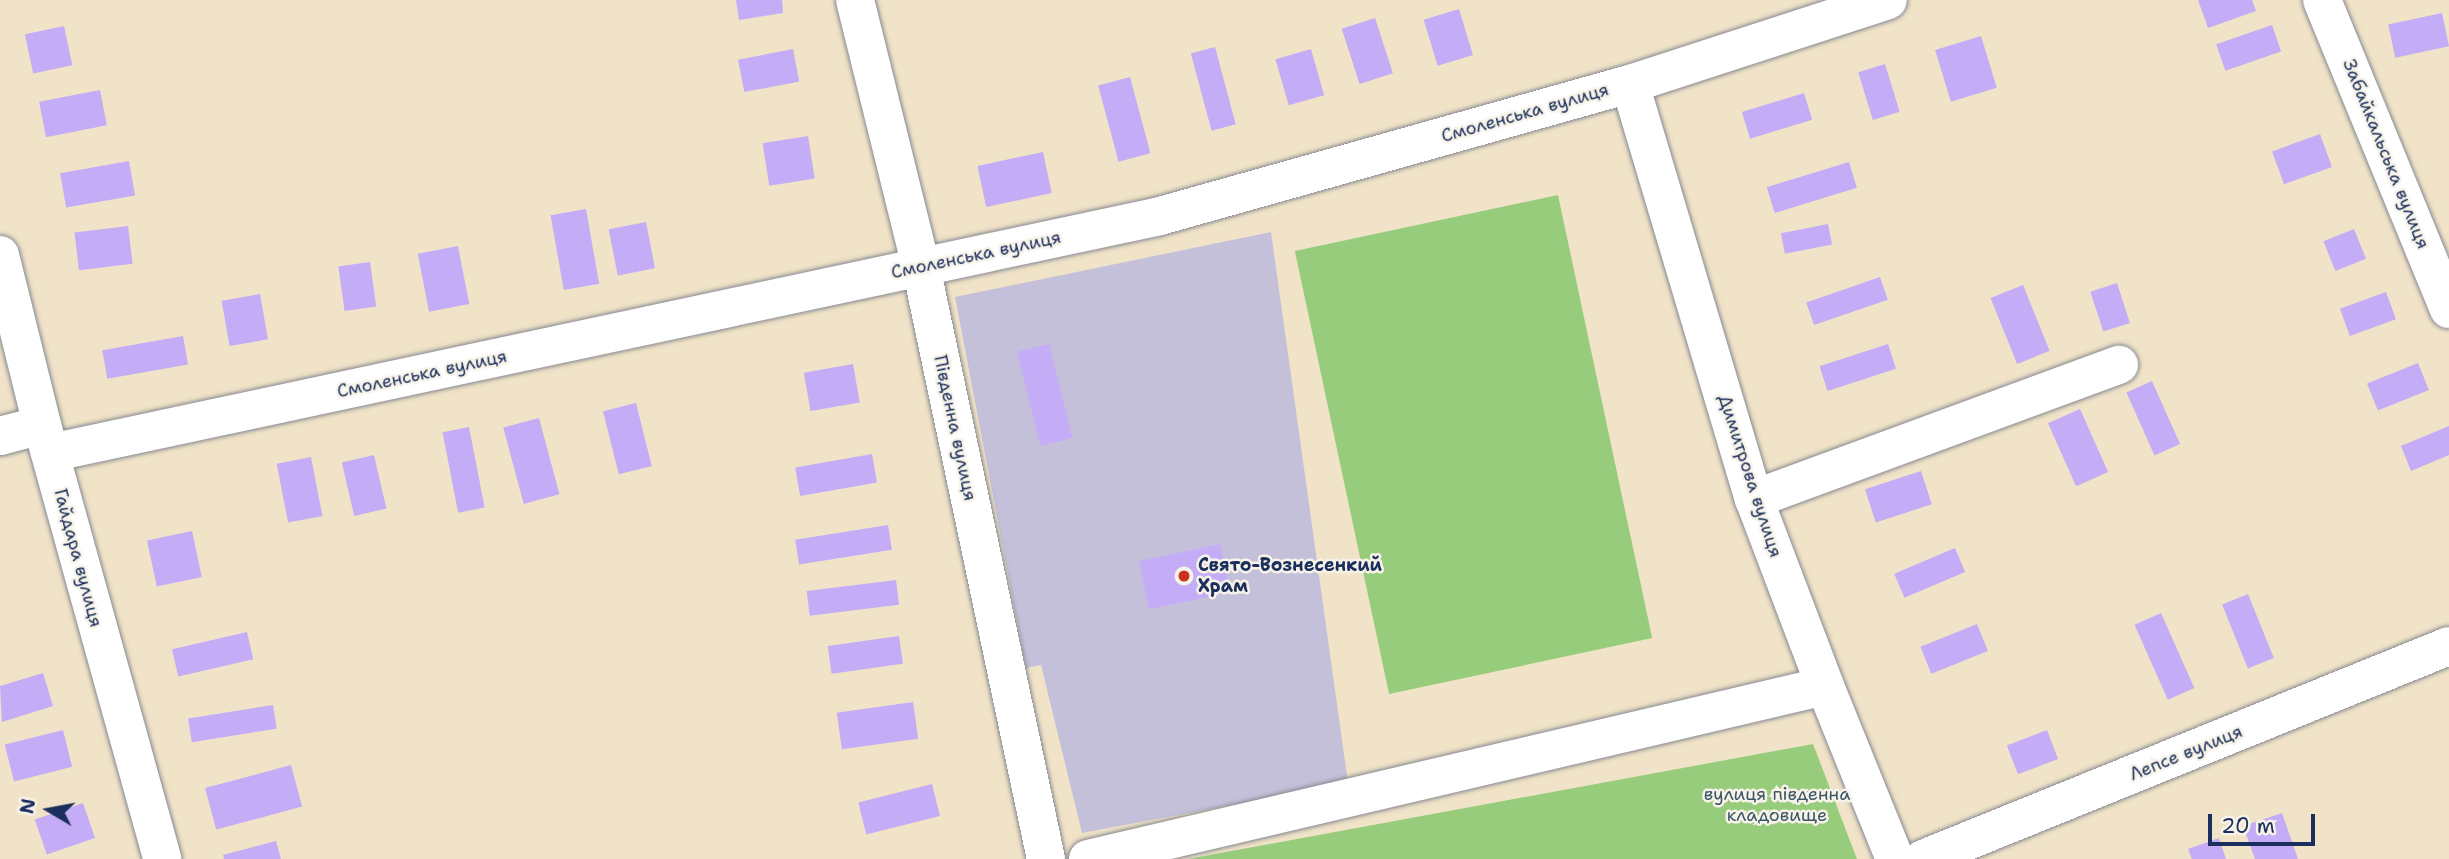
<!DOCTYPE html>
<meta charset="utf-8">
<style>
body{margin:0}
#map{position:relative;width:2449px;height:859px;overflow:hidden;background:#f1e3c7;font-family:"Shantell Sans",sans-serif}
div>[style]{position:absolute}
[style*='--x']{left:calc(var(--x)*1px);top:calc(var(--y)*1px);width:calc(var(--w)*1px);rotate:calc(var(--a)*1deg)}
.industrial>*{inset:0;background:#c5c0da}
.green>*{inset:0;background:#98cc7d;transform-origin:0 0}
.building>*{inset:0;background:#c5acf6;transform-origin:0 0}
.roads{filter:drop-shadow(0 0 2px #868992) drop-shadow(0 0 2px #868992)}
.minor>*{height:38px;margin:-19px;padding:0 19px;transform-origin:19px;border-radius:19px;background:#fff}
.dots>*{width:19px;height:19px;translate:-50% -50%;box-sizing:border-box;border:4px solid #f7f3e8;border-radius:50%}
span{translate:-50% -50%;white-space:nowrap;text-align:center;line-height:1.15;-webkit-text-stroke:5px #f7f3e8;paint-order:stroke}
.street-label{font-size:18px;color:#1b2f5e}
.poi-label{font-size:18px;color:#1b2f5e;font-weight:700}
.left{translate:0 -50%;text-align:left}
.park-label{font-size:18px;color:#3a5666}
.north{position:absolute;left:14px;top:775px;width:70px;height:70px;-webkit-text-stroke:5px #f7f3e8;paint-order:stroke;rotate:280deg;font-size:19px;font-weight:700;line-height:28px;text-align:center;color:#1b2f5e}
.north::after{content:'';display:block;margin:auto;width:24px;height:32px;background:#1b2f5e;clip-path:polygon(50% 0,100% 100%,50% 72%,0 100%)}
.scale{position:absolute;left:2208px;top:814px;width:107px;height:32px;box-sizing:border-box;border:4px solid #1b2f5e;border-top:0;padding-left:9px;font-size:21px;line-height:24px;white-space:nowrap;color:#1b2f5e;-webkit-text-stroke:5px #f7f3e8;paint-order:stroke}
</style>
<div id="map">
<div class="industrial">
<div style="clip-path:polygon(1271px 232px,1348px 783px,1082px 833px,1041px 665px,1026px 668px,955px 297px)"></div>
</div>
<div class="green">
<div style="left:1558px;top:195px;width:453px;height:269px;rotate:78deg"></div>
<div style="clip-path:polygon(1813px 744px,1857px 859px,1188px 859px)"></div>
</div>
<div class="building">
<div style="clip-path:polygon(736px 0,782px 0,783px 13px,739px 20px)"></div>
<div style="clip-path:polygon(2198px 0,2252px 0,2256px 11px,2208px 28px)"></div>
<div style="left:1459px;top:9px;width:48px;height:37px;rotate:73deg"></div>
<div style="left:2442px;top:13px;width:34px;height:55px;rotate:78deg"></div>
<div style="left:1375px;top:18px;width:58px;height:35px;rotate:72deg"></div>
<div style="left:2272px;top:25px;width:28px;height:59px;rotate:71deg"></div>
<div style="left:64px;top:26px;width:40px;height:40px;rotate:78deg"></div>
<div style="left:1981px;top:36px;width:54px;height:48px;rotate:73deg"></div>
<div style="left:1215px;top:47px;width:80px;height:25px;rotate:75deg"></div>
<div style="left:793px;top:49px;width:33px;height:56px;rotate:79deg"></div>
<div style="left:1311px;top:49px;width:48px;height:37px;rotate:74deg"></div>
<div style="left:1885px;top:64px;width:50px;height:28px;rotate:73deg"></div>
<div style="left:1130px;top:77px;width:79px;height:33px;rotate:75deg"></div>
<div style="left:100px;top:90px;width:36px;height:62px;rotate:79deg"></div>
<div style="left:1804px;top:93px;width:28px;height:65px;rotate:73deg"></div>
<div style="left:2320px;top:134px;width:35px;height:51px;rotate:70deg"></div>
<div style="left:808px;top:136px;width:43px;height:46px;rotate:81deg"></div>
<div style="left:1043px;top:152px;width:42px;height:67px;rotate:78deg"></div>
<div style="left:129px;top:161px;width:35px;height:70px;rotate:80deg"></div>
<div style="left:1849px;top:162px;width:27px;height:86px;rotate:73deg"></div>
<div style="left:586px;top:209px;width:76px;height:36px;rotate:80deg"></div>
<div style="left:646px;top:222px;width:47px;height:38px;rotate:79deg"></div>
<div style="left:1828px;top:224px;width:21px;height:48px;rotate:79deg"></div>
<div style="left:128px;top:226px;width:38px;height:54px;rotate:83deg"></div>
<div style="left:2354px;top:229px;width:32px;height:33px;rotate:68deg"></div>
<div style="left:458px;top:246px;width:59px;height:41px;rotate:79deg"></div>
<div style="left:370px;top:262px;width:45px;height:32px;rotate:82deg"></div>
<div style="left:1880px;top:277px;width:24px;height:78px;rotate:71deg"></div>
<div style="left:2117px;top:283px;width:42px;height:28px;rotate:72deg"></div>
<div style="left:2023px;top:285px;width:71px;height:35px;rotate:68deg"></div>
<div style="left:2386px;top:292px;width:29px;height:49px;rotate:70deg"></div>
<div style="left:260px;top:294px;width:46px;height:39px;rotate:80deg"></div>
<div style="left:183px;top:336px;width:29px;height:82px;rotate:80deg"></div>
<div style="left:1049px;top:344px;width:97px;height:33px;rotate:76deg"></div>
<div style="left:1888px;top:344px;width:26px;height:72px;rotate:72deg"></div>
<div style="left:2418px;top:363px;width:29px;height:55px;rotate:68deg"></div>
<div style="left:853px;top:364px;width:39px;height:50px;rotate:80deg"></div>
<div style="left:2152px;top:381px;width:69px;height:28px;rotate:66deg"></div>
<div style="left:636px;top:403px;width:65px;height:34px;rotate:76deg"></div>
<div style="left:2080px;top:409px;width:69px;height:35px;rotate:66deg"></div>
<div style="left:539px;top:418px;width:79px;height:37px;rotate:75deg"></div>
<div style="clip-path:polygon(2449px 426px,2449px 455px,2411px 471px,2401px 446px)"></div>
<div style="left:469px;top:427px;width:82px;height:27px;rotate:79deg"></div>
<div style="left:872px;top:454px;width:29px;height:78px;rotate:80deg"></div>
<div style="left:374px;top:455px;width:55px;height:33px;rotate:77deg"></div>
<div style="left:311px;top:457px;width:60px;height:35px;rotate:79deg"></div>
<div style="left:1921px;top:471px;width:35px;height:59px;rotate:72deg"></div>
<div style="left:888px;top:525px;width:25px;height:94px;rotate:81deg"></div>
<div style="left:192px;top:531px;width:47px;height:46px;rotate:78deg"></div>
<div style="left:1220px;top:544px;width:49px;height:83px;rotate:78deg"></div>
<div style="left:1955px;top:548px;width:26px;height:66px;rotate:67deg"></div>
<div style="left:896px;top:580px;width:25px;height:90px;rotate:83deg"></div>
<div style="left:2248px;top:594px;width:69px;height:28px;rotate:68deg"></div>
<div style="left:2161px;top:613px;width:82px;height:29px;rotate:66deg"></div>
<div style="left:1977px;top:624px;width:29px;height:61px;rotate:68deg"></div>
<div style="left:247px;top:632px;width:28px;height:77px;rotate:77deg"></div>
<div style="left:899px;top:636px;width:28px;height:72px;rotate:82deg"></div>
<div style="clip-path:polygon(43px 673px,53px 706px,2px 722px,0 686px)"></div>
<div style="left:913px;top:702px;width:37px;height:77px;rotate:82deg"></div>
<div style="left:273px;top:705px;width:24px;height:86px;rotate:81deg"></div>
<div style="left:63px;top:730px;width:38px;height:60px;rotate:76deg"></div>
<div style="left:2047px;top:730px;width:31px;height:43px;rotate:69deg"></div>
<div style="left:291px;top:765px;width:43px;height:89px;rotate:75deg"></div>
<div style="left:932px;top:784px;width:33px;height:76px;rotate:76deg"></div>
<div style="left:83px;top:803px;width:37px;height:51px;rotate:71deg"></div>
<div style="clip-path:polygon(2282px 813px,2298px 859px,2255px 859px,2243px 826px)"></div>
<div style="clip-path:polygon(2219px 838px,2226px 859px,2192px 859px,2188px 849px)"></div>
<div style="clip-path:polygon(276px 841px,281px 859px,224px 859px,223px 855px)"></div>
</div>
<div class="roads">
<div class="minor">
<div style="--x:855;--y:0;--w:275;--a:76.1"></div>
<div style="--x:921;--y:267;--w:605;--a:78.08"></div>
<div style="--x:2322;--y:0;--w:334;--a:67.7"></div>
<div style="--x:1630;--y:84;--w:433;--a:73.4"></div>
<div style="--x:1754;--y:499;--w:200;--a:69.2"></div>
<div style="--x:1825;--y:686;--w:187;--a:68"></div>
<div style="--x:0;--y:255;--w:175;--a:76.1"></div>
<div style="--x:42;--y:425;--w:450;--a:74.5"></div>
<div style="--x:0;--y:436;--w:43;--a:-14.7"></div>
<div style="--x:50;--y:453;--w:1135;--a:-12.05"></div>
<div style="--x:1160;--y:216;--w:488;--a:-15.7"></div>
<div style="--x:1630;--y:84;--w:271;--a:-18"></div>
<div style="--x:1754;--y:499;--w:389;--a:-20.2"></div>
<div style="--x:1088;--y:859;--w:757;--a:-13.21"></div>
<div style="--x:1923;--y:859;--w:567;--a:-22.05"></div>
</div>
</div>
<div class="dots">
<div style="left:1184px;top:576px;background:#c8321e"></div>
</div>
<div class="street-label">
<span style="left:1525px;top:113px;rotate:-16deg">Смоленська вулиця</span>
<span style="left:2386px;top:154px;rotate:68deg">Забайкальська вулиця</span>
<span style="left:976px;top:255px;rotate:-12deg">Смоленська вулиця</span>
<span style="left:422px;top:374px;rotate:-12deg">Смоленська вулиця</span>
<span style="left:955px;top:428px;rotate:78deg">Південна вулиця</span>
<span style="left:1750px;top:476px;rotate:72deg">Димитрова вулиця</span>
<span style="left:78px;top:558px;rotate:75deg">Гайдара вулиця</span>
<span style="left:2186px;top:753px;rotate:-22deg">Лепсе вулиця</span>
</div>
<div class="poi-label">
<span class="left" style="left:1198px;top:576px">Свято-Вознесенкий<br>Храм</span>
</div>
<div class="park-label">
<span style="left:1777px;top:805px">вулиця південна<br>кладовище</span>
</div>
<div class="north">N</div>
<div class="scale">20 m</div>
</div>
